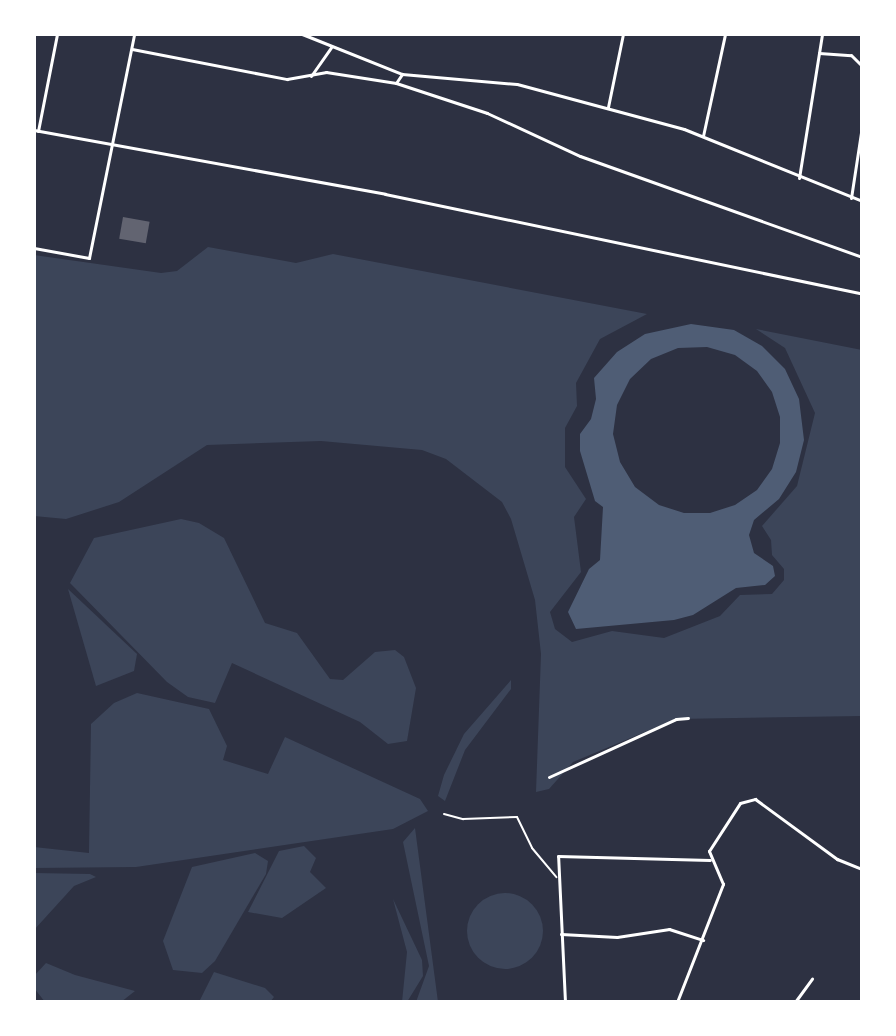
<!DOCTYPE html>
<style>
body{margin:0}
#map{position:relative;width:896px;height:1036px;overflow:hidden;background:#2d3142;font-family:Lato,sans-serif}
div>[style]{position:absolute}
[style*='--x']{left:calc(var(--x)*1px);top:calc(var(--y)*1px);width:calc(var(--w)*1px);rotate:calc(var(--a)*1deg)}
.green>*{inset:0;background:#3c4559}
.round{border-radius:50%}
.water>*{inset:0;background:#4f5d75}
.building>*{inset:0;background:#626471;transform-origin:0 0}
.service>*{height:2px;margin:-1px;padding:0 1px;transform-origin:1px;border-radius:1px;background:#fff}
.minor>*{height:3px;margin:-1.5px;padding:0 1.5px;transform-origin:1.5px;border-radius:1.5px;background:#fff}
span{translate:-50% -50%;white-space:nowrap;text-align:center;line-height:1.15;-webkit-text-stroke:6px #fff;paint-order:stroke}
.frame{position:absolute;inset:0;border:36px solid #fff;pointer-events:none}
</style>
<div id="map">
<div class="green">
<div style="clip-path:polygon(208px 247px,296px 263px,333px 254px,647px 314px,600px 339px,576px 383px,577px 406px,565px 428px,565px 467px,586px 499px,574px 517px,581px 572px,550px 612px,555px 629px,572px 642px,612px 631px,664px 638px,720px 616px,740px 595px,772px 594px,784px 580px,784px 569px,772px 555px,771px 540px,762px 526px,797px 486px,815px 413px,785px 348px,756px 329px,862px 350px,862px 716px,676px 719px,573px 762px,549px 789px,536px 792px,541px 654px,535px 600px,511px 519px,502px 502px,446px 459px,422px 450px,321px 441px,207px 445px,119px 502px,66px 519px,34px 516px,34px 255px,161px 273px,177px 271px)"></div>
<div style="clip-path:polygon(181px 519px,199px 523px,224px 538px,265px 623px,297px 633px,330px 679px,343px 680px,375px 652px,395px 650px,404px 657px,416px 688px,407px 741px,388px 744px,360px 722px,232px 663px,215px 703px,188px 697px,167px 682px,70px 583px,94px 538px)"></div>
<div style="clip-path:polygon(68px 589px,137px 654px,134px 671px,96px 686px)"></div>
<div style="clip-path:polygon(511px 680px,511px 689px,465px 750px,445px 801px,438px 796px,444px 775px,464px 734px)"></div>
<div style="clip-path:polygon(137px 693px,209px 709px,227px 746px,223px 760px,268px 774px,285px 737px,420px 799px,428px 811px,393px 829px,136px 867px,34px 868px,34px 847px,89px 853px,91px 724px,114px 703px)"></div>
<div style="clip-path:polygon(415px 828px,438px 1002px,416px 1002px,429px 966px,403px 842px)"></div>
<div style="clip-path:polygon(304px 846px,316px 858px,310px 872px,326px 888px,282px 918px,248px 912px,279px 851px)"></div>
<div style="clip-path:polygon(255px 853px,268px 861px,266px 874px,215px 961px,202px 973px,173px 970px,163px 941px,192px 867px)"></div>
<div style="clip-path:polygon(34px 873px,90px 874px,96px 877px,74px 886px,34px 930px)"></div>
<div class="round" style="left:467px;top:893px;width:76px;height:76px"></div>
<div style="clip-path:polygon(393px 899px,422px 960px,423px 976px,407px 1002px,402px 1002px,407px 952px)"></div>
<div style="clip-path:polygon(46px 963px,75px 975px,135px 991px,121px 1002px,45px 1002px,34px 988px,34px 976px)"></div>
<div style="clip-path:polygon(214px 972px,265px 988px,274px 997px,270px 1002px,199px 1002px)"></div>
</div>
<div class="water">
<div style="clip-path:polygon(evenodd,691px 324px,734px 330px,762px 346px,785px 369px,799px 399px,804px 440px,796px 472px,779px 499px,754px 520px,749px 535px,754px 553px,773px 566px,775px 576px,765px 585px,736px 588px,693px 615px,674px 620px,576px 629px,568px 612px,589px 569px,600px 560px,603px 507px,595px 501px,580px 451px,580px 434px,591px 419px,596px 399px,594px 378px,617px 352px,645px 334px,691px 324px,707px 347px,735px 355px,757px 371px,772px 392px,780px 417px,780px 443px,772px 469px,757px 490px,735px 505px,710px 513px,684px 513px,659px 505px,635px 487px,620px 462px,613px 434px,617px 405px,630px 379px,651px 359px,678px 348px,707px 347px)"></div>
</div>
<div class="building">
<div style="left:123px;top:217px;width:27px;height:22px;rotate:10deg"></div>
</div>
<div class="service">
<div style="--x:444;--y:814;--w:20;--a:15"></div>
<div style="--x:463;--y:819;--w:54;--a:-2.1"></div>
<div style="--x:517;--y:817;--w:34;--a:64"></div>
<div style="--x:532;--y:848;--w:38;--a:50"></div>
</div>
<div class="minor">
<div style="--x:302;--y:34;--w:108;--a:21.8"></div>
<div style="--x:402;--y:74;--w:115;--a:5"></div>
<div style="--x:517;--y:84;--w:173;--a:15.1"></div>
<div style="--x:684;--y:129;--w:192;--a:22"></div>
<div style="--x:132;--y:49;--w:158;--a:11"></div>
<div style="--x:287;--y:79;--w:40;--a:-10"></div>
<div style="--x:326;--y:72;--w:71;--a:8.9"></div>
<div style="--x:396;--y:83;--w:11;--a:-56"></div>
<div style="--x:819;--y:53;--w:32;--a:4"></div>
<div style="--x:851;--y:55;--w:16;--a:45"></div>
<div style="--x:311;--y:76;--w:35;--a:-55"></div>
<div style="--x:396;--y:83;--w:96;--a:18.2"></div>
<div style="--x:487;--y:113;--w:102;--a:24.8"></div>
<div style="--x:580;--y:156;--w:300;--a:19.7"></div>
<div style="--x:608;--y:107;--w:75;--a:-78.4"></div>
<div style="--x:34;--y:130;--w:357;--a:10.3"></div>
<div style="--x:385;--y:194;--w:487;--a:11.8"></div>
<div style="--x:38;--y:131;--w:99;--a:-78.9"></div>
<div style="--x:703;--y:136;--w:104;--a:-77.8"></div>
<div style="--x:799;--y:178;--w:146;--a:-80.9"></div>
<div style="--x:851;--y:198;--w:73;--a:-81.3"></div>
<div style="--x:34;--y:248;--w:56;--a:10.3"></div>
<div style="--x:89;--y:258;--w:228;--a:-78.6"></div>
<div style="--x:549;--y:777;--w:140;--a:-24.5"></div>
<div style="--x:676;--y:719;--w:12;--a:-5"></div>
<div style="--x:561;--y:934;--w:56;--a:3.1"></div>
<div style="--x:617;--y:937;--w:53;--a:-8.7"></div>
<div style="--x:669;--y:929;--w:36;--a:18"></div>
<div style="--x:565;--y:1002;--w:146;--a:-92.7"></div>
<div style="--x:558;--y:856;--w:152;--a:1.5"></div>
<div style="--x:677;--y:1002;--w:127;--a:-68.7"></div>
<div style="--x:723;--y:884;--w:36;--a:-113"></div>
<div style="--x:709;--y:851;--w:57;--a:-57.1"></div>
<div style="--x:740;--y:803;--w:16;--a:-15"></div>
<div style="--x:755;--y:799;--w:102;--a:36.2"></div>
<div style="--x:837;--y:859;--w:27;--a:22"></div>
<div style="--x:795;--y:1002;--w:29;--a:-54"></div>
</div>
<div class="frame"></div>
</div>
